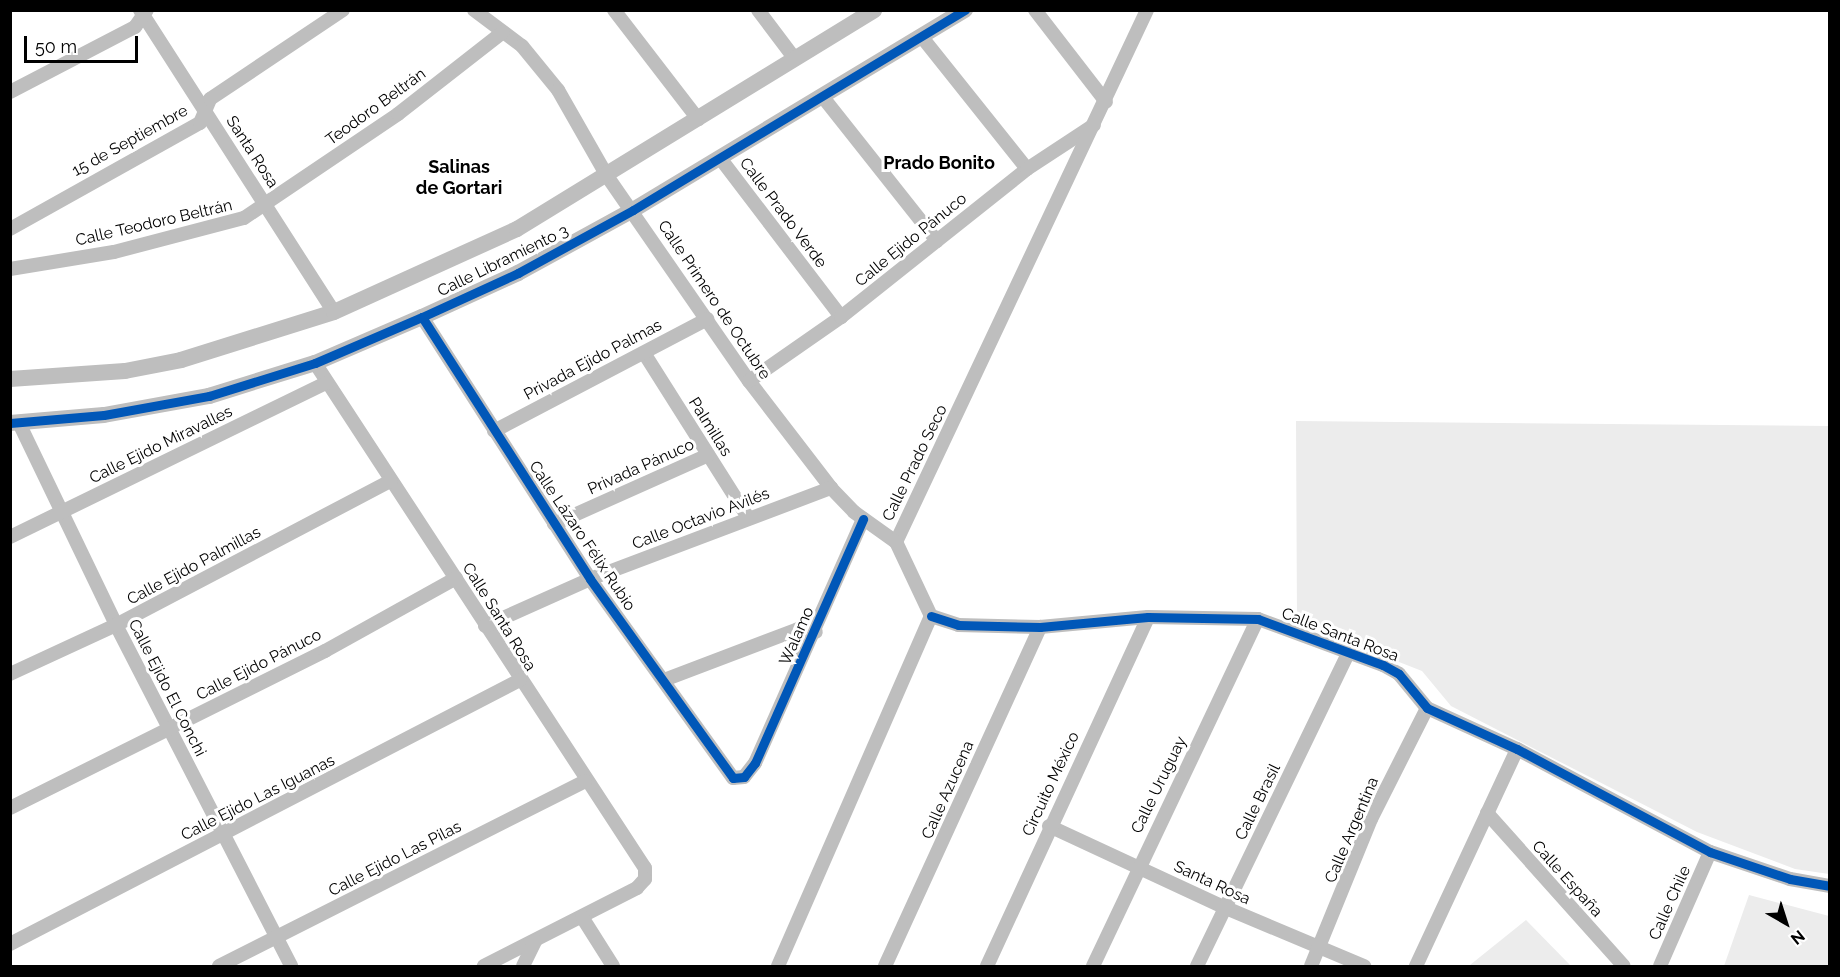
<!DOCTYPE html>
<meta charset="utf-8">
<style>
body{margin:0}
#map{position:relative;width:1840px;height:977px;overflow:hidden;background:#fff;font-family:Raleway,sans-serif}
div>[style]{position:absolute}
.green>*{inset:0;background:#ececec}
.minor>*{height:14px;margin:-7px;padding:0 7px;transform-origin:7px;border-radius:7px;background:#bebebe}
.tertiary>*{height:16px;margin:-8px;padding:0 8px;transform-origin:8px;border-radius:8px;background:#bebebe}
.cycleway>*{height:9px;margin:-4.5px;padding:0 4.5px;transform-origin:4.5px;border-radius:4.5px;background:#0057b8}
span{translate:-50% -50%;white-space:nowrap;text-align:center;line-height:1.15;-webkit-text-stroke:6px #fff;paint-order:stroke}
.street-label{font-size:16px;color:#000}
.neighbourhood-label{font-size:18px;color:#000;font-weight:700}
.frame{position:absolute;inset:0;border:12px solid #000;pointer-events:none}
.north{position:absolute;left:1756px;top:893px;width:60px;height:60px;-webkit-text-stroke:4px #fff;paint-order:stroke;rotate:141deg;font-size:16px;font-weight:700;line-height:24px;text-align:center;color:#000}
.north::after{content:'';display:block;margin:auto;width:21px;height:27px;background:#000;clip-path:polygon(50% 0,100% 100%,50% 72%,0 100%)}
.scale{position:absolute;left:24px;top:36px;width:114px;height:27px;box-sizing:border-box;border:3px solid #000;border-top:0;padding-left:8px;font-size:18px;line-height:21px;white-space:nowrap;color:#000;-webkit-text-stroke:4px #fff;paint-order:stroke}
</style>
<div id="map">
<div class="green">
<i style="clip-path:polygon(1296px 421px,1829px 426px,1829px 874px,1795px 869px,1697px 832px,1451px 706px,1422px 671px,1297px 622px)"></i>
<i style="clip-path:polygon(1749px 895px,1829px 916px,1829px 966px,1724px 966px)"></i>
<i style="clip-path:polygon(1526px 920px,1571px 966px,1470px 966px,1470px 965px)"></i>
</div>
<div class="minor">
<i style="left:140px;top:10px;width:359px;rotate:57.3deg"></i>
<i style="left:474px;top:10px;width:60px;rotate:36.9deg"></i>
<i style="left:522px;top:46px;width:57px;rotate:50.7deg"></i>
<i style="left:558px;top:90px;width:99px;rotate:60.3deg"></i>
<i style="left:607px;top:176px;width:249px;rotate:55.3deg"></i>
<i style="left:749px;top:381px;width:135px;rotate:52.5deg"></i>
<i style="left:831px;top:488px;width:33px;rotate:46deg"></i>
<i style="left:854px;top:512px;width:52px;rotate:35.5deg"></i>
<i style="left:614px;top:10px;width:138px;rotate:52.4deg"></i>
<i style="left:758px;top:10px;width:61px;rotate:52.9deg"></i>
<i style="left:1035px;top:10px;width:116px;rotate:52.3deg"></i>
<i style="left:921px;top:36px;width:170px;rotate:51.4deg"></i>
<i style="left:10px;top:92px;width:141px;rotate:-27.5deg"></i>
<i style="left:135px;top:27px;width:21px;rotate:-55deg"></i>
<i style="left:822px;top:96px;width:185px;rotate:51.6deg"></i>
<i style="left:720px;top:158px;width:200px;rotate:52.7deg"></i>
<i style="left:10px;top:229px;width:218px;rotate:-29.2deg"></i>
<i style="left:200px;top:123px;width:26px;rotate:-67deg"></i>
<i style="left:210px;top:99px;width:160px;rotate:-33.8deg"></i>
<i style="left:10px;top:269px;width:105px;rotate:-9.3deg"></i>
<i style="left:114px;top:252px;width:134px;rotate:-14.7deg"></i>
<i style="left:244px;top:218px;width:186px;rotate:-34deg"></i>
<i style="left:398px;top:114px;width:133px;rotate:-38deg"></i>
<i style="left:422px;top:317px;width:311px;rotate:57.3deg"></i>
<i style="left:590px;top:579px;width:245px;rotate:54.3deg"></i>
<i style="left:733px;top:778px;width:11px;rotate:-5deg"></i>
<i style="left:744px;top:777px;width:18px;rotate:-52deg"></i>
<i style="left:755px;top:763px;width:267px;rotate:-66.1deg"></i>
<i style="left:644px;top:353px;width:196px;rotate:57.7deg"></i>
<i style="left:315px;top:363px;width:603px;rotate:56.84deg"></i>
<i style="left:645px;top:868px;width:11px;rotate:90deg"></i>
<i style="left:645px;top:879px;width:12px;rotate:132deg"></i>
<i style="left:637px;top:888px;width:172px;rotate:153deg"></i>
<i style="left:749px;top:381px;width:112px;rotate:-34.8deg"></i>
<i style="left:841px;top:317px;width:238px;rotate:-38.5deg"></i>
<i style="left:1027px;top:169px;width:80px;rotate:-33.3deg"></i>
<i style="left:19px;top:423px;width:224px;rotate:64.3deg"></i>
<i style="left:116px;top:625px;width:383px;rotate:62.8deg"></i>
<i style="left:494px;top:431px;width:241px;rotate:-27.7deg"></i>
<i style="left:554px;top:524px;width:169px;rotate:-24.1deg"></i>
<i style="left:10px;top:537px;width:352px;rotate:-26deg"></i>
<i style="left:896px;top:542px;width:588px;rotate:-64.74deg"></i>
<i style="left:931px;top:616px;width:28px;rotate:18deg"></i>
<i style="left:958px;top:625px;width:82px;rotate:1.4deg"></i>
<i style="left:1040px;top:627px;width:108px;rotate:-5.3deg"></i>
<i style="left:1148px;top:617px;width:110px;rotate:1deg"></i>
<i style="left:1258px;top:619px;width:133px;rotate:20.2deg"></i>
<i style="left:1383px;top:665px;width:18px;rotate:29deg"></i>
<i style="left:1399px;top:674px;width:44px;rotate:50.5deg"></i>
<i style="left:1427px;top:708px;width:99px;rotate:24.5deg"></i>
<i style="left:1517px;top:749px;width:219px;rotate:28.1deg"></i>
<i style="left:1710px;top:852px;width:84px;rotate:18.6deg"></i>
<i style="left:1790px;top:879px;width:41px;rotate:9.9deg"></i>
<i style="left:485px;top:626px;width:115px;rotate:-24.1deg"></i>
<i style="left:590px;top:579px;width:258px;rotate:-20.7deg"></i>
<i style="left:10px;top:674px;width:117px;rotate:-24.8deg"></i>
<i style="left:116px;top:625px;width:310px;rotate:-27.7deg"></i>
<i style="left:664px;top:680px;width:143px;rotate:-20.8deg"></i>
<i style="left:798px;top:629px;width:18px;rotate:9deg"></i>
<i style="left:10px;top:808px;width:352px;rotate:-26.5deg"></i>
<i style="left:325px;top:651px;width:150px;rotate:-29.1deg"></i>
<i style="left:1487px;top:813px;width:205px;rotate:48.2deg"></i>
<i style="left:1049px;top:826px;width:195px;rotate:24.9deg"></i>
<i style="left:1226px;top:908px;width:150px;rotate:22.8deg"></i>
<i style="left:582px;top:917px;width:58px;rotate:57.7deg"></i>
<i style="left:10px;top:944px;width:574px;rotate:-27.37deg"></i>
<i style="left:219px;top:966px;width:410px;rotate:-26.8deg"></i>
<i style="left:523px;top:966px;width:28px;rotate:-64deg"></i>
<i style="left:778px;top:966px;width:382px;rotate:-66.4deg"></i>
<i style="left:931px;top:616px;width:82px;rotate:-115.3deg"></i>
<i style="left:885px;top:966px;width:373px;rotate:-65.4deg"></i>
<i style="left:987px;top:966px;width:384px;rotate:-65.2deg"></i>
<i style="left:1093px;top:966px;width:384px;rotate:-64.6deg"></i>
<i style="left:1197px;top:966px;width:349px;rotate:-64.2deg"></i>
<i style="left:1311px;top:966px;width:159px;rotate:-67.8deg"></i>
<i style="left:1371px;top:819px;width:124px;rotate:-63.2deg"></i>
<i style="left:1416px;top:966px;width:239px;rotate:-65deg"></i>
<i style="left:1660px;top:966px;width:124px;rotate:-66.3deg"></i>
</div>
<div class="tertiary">
<i style="left:10px;top:379px;width:115px;rotate:-4deg"></i>
<i style="left:125px;top:371px;width:57px;rotate:-11.1deg"></i>
<i style="left:181px;top:360px;width:160px;rotate:-17.4deg"></i>
<i style="left:334px;top:312px;width:201px;rotate:-24.4deg"></i>
<i style="left:517px;top:229px;width:419px;rotate:-31.5deg"></i>
<i style="left:10px;top:423px;width:94px;rotate:-4.9deg"></i>
<i style="left:104px;top:415px;width:107px;rotate:-10.3deg"></i>
<i style="left:209px;top:396px;width:111px;rotate:-17.3deg"></i>
<i style="left:315px;top:363px;width:116px;rotate:-23.3deg"></i>
<i style="left:422px;top:317px;width:106px;rotate:-24.6deg"></i>
<i style="left:518px;top:273px;width:131px;rotate:-28.7deg"></i>
<i style="left:633px;top:210px;width:388px;rotate:-31.1deg"></i>
</div>
<div class="cycleway">
<i style="left:422px;top:317px;width:311px;rotate:57.3deg"></i>
<i style="left:590px;top:579px;width:245px;rotate:54.3deg"></i>
<i style="left:733px;top:778px;width:11px;rotate:-5deg"></i>
<i style="left:744px;top:777px;width:18px;rotate:-52deg"></i>
<i style="left:755px;top:763px;width:267px;rotate:-66.1deg"></i>
<i style="left:10px;top:423px;width:94px;rotate:-4.9deg"></i>
<i style="left:104px;top:415px;width:107px;rotate:-10.3deg"></i>
<i style="left:209px;top:396px;width:111px;rotate:-17.3deg"></i>
<i style="left:315px;top:363px;width:116px;rotate:-23.3deg"></i>
<i style="left:422px;top:317px;width:106px;rotate:-24.6deg"></i>
<i style="left:518px;top:273px;width:131px;rotate:-28.7deg"></i>
<i style="left:633px;top:210px;width:388px;rotate:-31.1deg"></i>
<i style="left:931px;top:616px;width:28px;rotate:18deg"></i>
<i style="left:958px;top:625px;width:82px;rotate:1.4deg"></i>
<i style="left:1040px;top:627px;width:108px;rotate:-5.3deg"></i>
<i style="left:1148px;top:617px;width:110px;rotate:1deg"></i>
<i style="left:1258px;top:619px;width:133px;rotate:20.2deg"></i>
<i style="left:1383px;top:665px;width:18px;rotate:29deg"></i>
<i style="left:1399px;top:674px;width:44px;rotate:50.5deg"></i>
<i style="left:1427px;top:708px;width:99px;rotate:24.5deg"></i>
<i style="left:1517px;top:749px;width:219px;rotate:28.1deg"></i>
<i style="left:1710px;top:852px;width:84px;rotate:18.6deg"></i>
<i style="left:1790px;top:879px;width:41px;rotate:9.9deg"></i>
</div>
<div class="street-label">
<span style="left:376px;top:107px;rotate:-36deg">Teodoro Beltrán</span>
<span style="left:130px;top:141px;rotate:-29deg">15 de Septiembre</span>
<span style="left:252px;top:152px;rotate:57deg">Santa Rosa</span>
<span style="left:783px;top:213px;rotate:53deg">Calle Prado Verde</span>
<span style="left:154px;top:223px;rotate:-13deg">Calle Teodoro Beltrán</span>
<span style="left:911px;top:240px;rotate:-39deg">Calle Ejido Pánuco</span>
<span style="left:503px;top:261px;rotate:-26deg">Calle Libramiento 3</span>
<span style="left:714px;top:300px;rotate:56deg">Calle Primero de Octubre</span>
<span style="left:593px;top:360px;rotate:-28deg">Privada Ejido Palmas</span>
<span style="left:710px;top:427px;rotate:58deg">Palmillas</span>
<span style="left:161px;top:445px;rotate:-26deg">Calle Ejido Miravalles</span>
<span style="left:915px;top:463px;rotate:-64deg">Calle Prado Seco</span>
<span style="left:641px;top:467px;rotate:-24deg">Privada Pánuco</span>
<span style="left:701px;top:519px;rotate:-21deg">Calle Octavio Avilés</span>
<span style="left:582px;top:536px;rotate:56deg">Calle Lázaro Félix Rubio</span>
<span style="left:194px;top:566px;rotate:-28deg">Calle Ejido Palmillas</span>
<span style="left:499px;top:617px;rotate:58deg">Calle Santa Rosa</span>
<span style="left:1340px;top:635px;rotate:21deg">Calle Santa Rosa</span>
<span style="left:797px;top:636px;rotate:-66deg">Walamo</span>
<span style="left:259px;top:665px;rotate:-27deg">Calle Ejido Pánuco</span>
<span style="left:167px;top:688px;rotate:63deg">Calle Ejido El Conchi</span>
<span style="left:1051px;top:784px;rotate:-65deg">Circuito México</span>
<span style="left:1159px;top:785px;rotate:-64deg">Calle Uruguay</span>
<span style="left:948px;top:790px;rotate:-66deg">Calle Azucena</span>
<span style="left:258px;top:798px;rotate:-27deg">Calle Ejido Las Iguanas</span>
<span style="left:1258px;top:802px;rotate:-64deg">Calle Brasil</span>
<span style="left:1352px;top:830px;rotate:-67deg">Calle Argentina</span>
<span style="left:395px;top:859px;rotate:-27deg">Calle Ejido Las Pilas</span>
<span style="left:1567px;top:879px;rotate:48deg">Calle España</span>
<span style="left:1212px;top:883px;rotate:25deg">Santa Rosa</span>
<span style="left:1670px;top:903px;rotate:-66deg">Calle Chile</span>
</div>
<div class="neighbourhood-label">
<span style="left:939px;top:163px">Prado Bonito</span>
<span style="left:459px;top:178px">Salinas<br>de Gortari</span>
</div>
<div class="frame"></div>
<div class="north">N</div>
<div class="scale">50 m</div>
</div>
